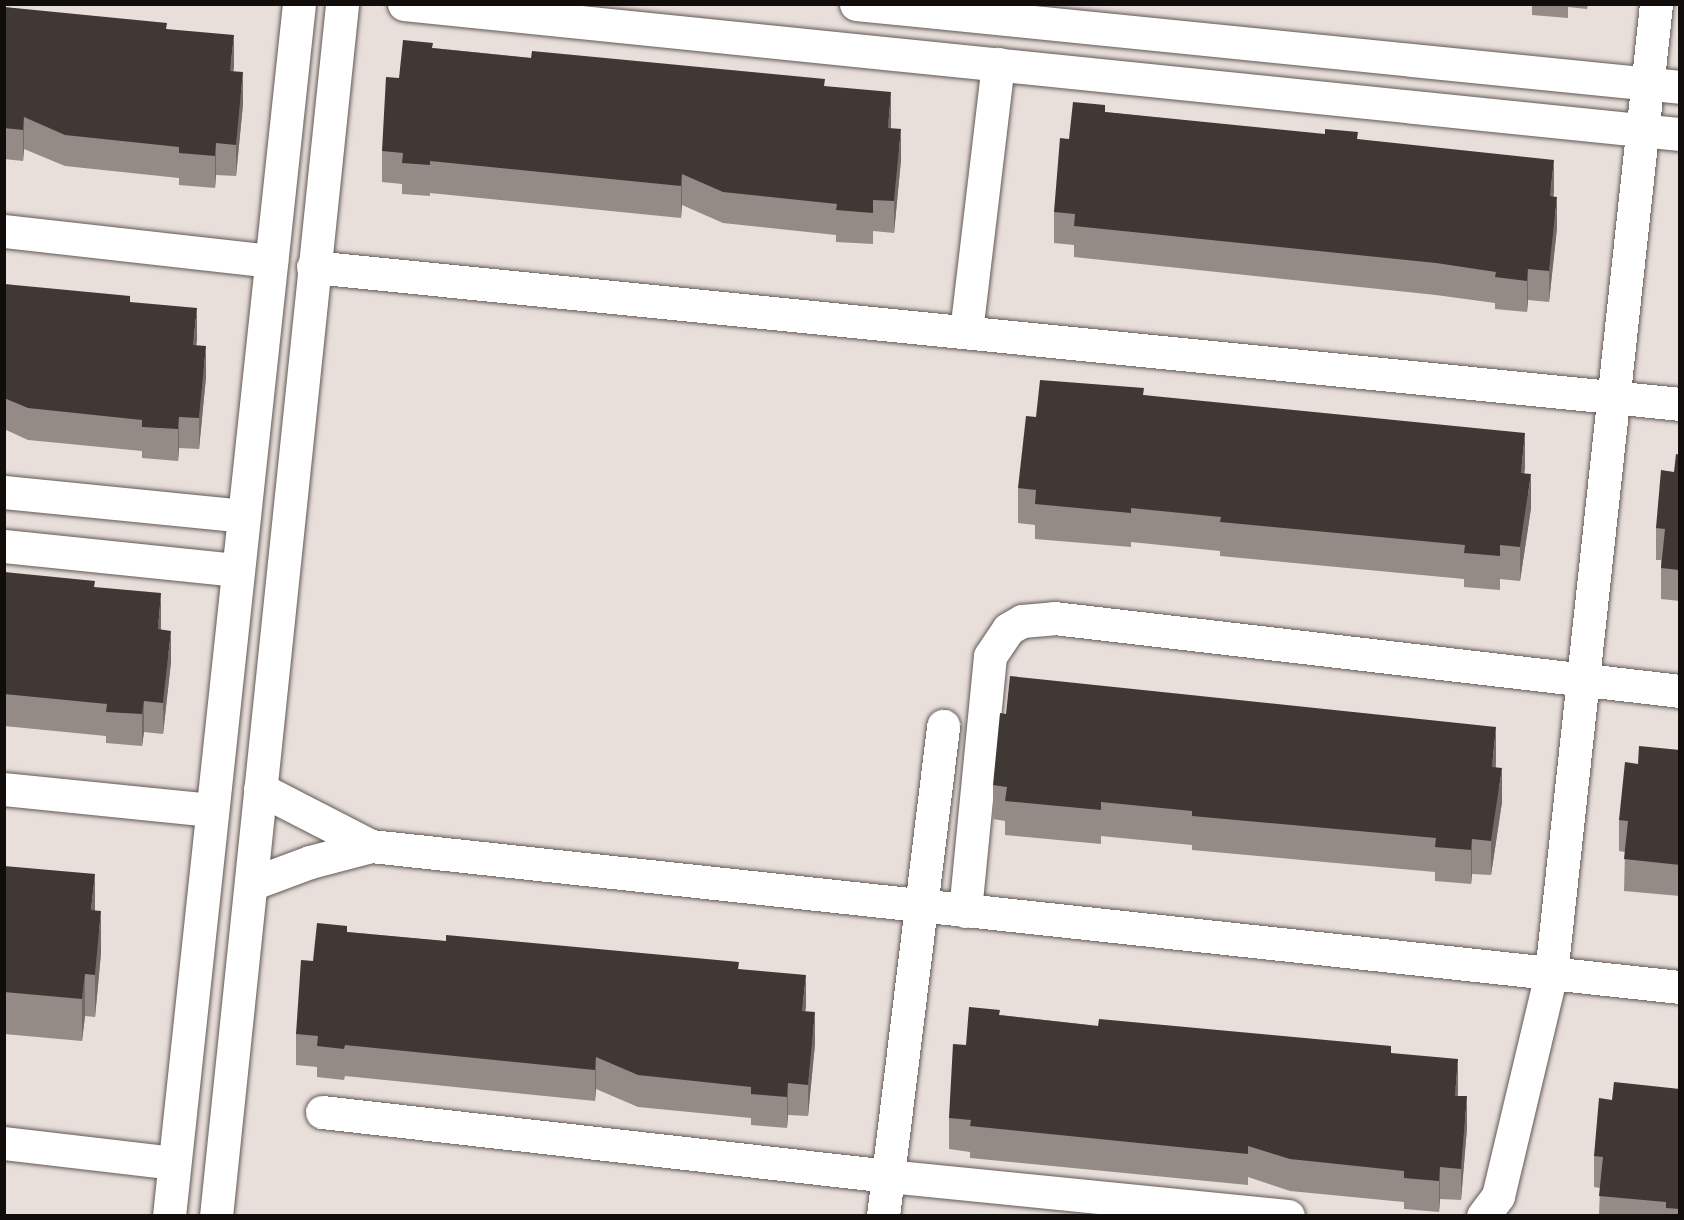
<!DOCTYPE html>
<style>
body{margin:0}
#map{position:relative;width:1684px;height:1220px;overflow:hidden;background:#e8deda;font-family:"Crimson Pro",serif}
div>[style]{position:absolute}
.roads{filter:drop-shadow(0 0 2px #615956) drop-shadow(0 0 2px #615956)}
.minor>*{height:33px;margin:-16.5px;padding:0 16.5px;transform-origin:16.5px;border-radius:16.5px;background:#fff}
.tertiary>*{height:33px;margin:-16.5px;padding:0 16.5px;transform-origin:16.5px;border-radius:16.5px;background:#fff}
.wall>*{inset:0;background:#948b87}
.shaded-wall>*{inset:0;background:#726a66}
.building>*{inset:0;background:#3f3834}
span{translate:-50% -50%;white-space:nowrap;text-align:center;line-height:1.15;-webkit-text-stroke:6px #fff;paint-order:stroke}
.frame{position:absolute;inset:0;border:6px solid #100d0b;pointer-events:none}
</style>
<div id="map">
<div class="roads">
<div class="minor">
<i style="left:404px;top:4px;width:1283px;rotate:5.82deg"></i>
<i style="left:856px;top:4px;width:828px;rotate:5.75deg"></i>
<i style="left:4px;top:231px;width:269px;rotate:6.4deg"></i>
<i style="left:313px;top:267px;width:1374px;rotate:5.72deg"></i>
<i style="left:966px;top:332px;width:270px;rotate:-83.2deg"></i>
<i style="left:4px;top:492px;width:241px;rotate:5.7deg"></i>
<i style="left:4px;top:546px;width:235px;rotate:5.9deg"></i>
<i style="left:4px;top:789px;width:209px;rotate:5.8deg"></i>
<i style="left:260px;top:789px;width:125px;rotate:27.2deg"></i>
<i style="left:251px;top:884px;width:63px;rotate:-20.4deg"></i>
<i style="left:310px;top:862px;width:63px;rotate:-14.7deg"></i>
<i style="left:371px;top:846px;width:1317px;rotate:6.15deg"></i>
<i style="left:965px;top:911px;width:256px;rotate:-84.4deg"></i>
<i style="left:990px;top:656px;width:32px;rotate:-56deg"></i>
<i style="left:1008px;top:629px;width:16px;rotate:-30deg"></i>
<i style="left:1022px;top:621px;width:32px;rotate:-5deg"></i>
<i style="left:1054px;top:618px;width:630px;rotate:6.65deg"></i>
<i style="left:322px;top:1112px;width:570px;rotate:6.45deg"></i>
<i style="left:888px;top:1176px;width:402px;rotate:5.7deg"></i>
<i style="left:4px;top:1143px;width:171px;rotate:6.7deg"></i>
<i style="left:883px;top:1216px;width:494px;rotate:-83deg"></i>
<i style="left:1483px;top:1216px;width:25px;rotate:-53deg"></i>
<i style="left:1498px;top:1196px;width:228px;rotate:-76.6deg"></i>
<i style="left:1551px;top:974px;width:976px;rotate:-83.82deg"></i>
</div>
<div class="tertiary">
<i style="left:169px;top:1216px;width:1219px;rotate:-83.88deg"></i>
<i style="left:216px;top:1216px;width:1219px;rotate:-84.06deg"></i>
</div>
</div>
<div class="wall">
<i style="clip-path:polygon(1516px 4px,1588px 4px,1587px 9px,1568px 7px,1568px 18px,1532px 15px,1532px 6px)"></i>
<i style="clip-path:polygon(4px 7px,167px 29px,234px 66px,233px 72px,243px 104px,236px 176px,216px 175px,215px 188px,179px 185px,179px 178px,65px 166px,24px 149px,23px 161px,4px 159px)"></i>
<i style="clip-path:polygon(433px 48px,531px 58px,825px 86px,891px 123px,891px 128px,901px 160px,894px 233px,873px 231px,873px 244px,836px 242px,836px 235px,723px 223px,682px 205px,681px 218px,430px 193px,430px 196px,402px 194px,402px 184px,382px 182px,382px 151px,399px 78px)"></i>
<i style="clip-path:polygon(1105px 112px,1358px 139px,1554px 191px,1553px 196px,1557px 228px,1549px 302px,1528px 300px,1527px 312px,1495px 309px,1495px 303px,1436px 295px,1074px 257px,1074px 245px,1054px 243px,1054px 212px,1069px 139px)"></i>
<i style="clip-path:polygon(1680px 251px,1680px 302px,1679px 302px)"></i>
<i style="clip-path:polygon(4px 284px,130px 302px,197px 339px,196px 345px,206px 377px,199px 449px,179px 448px,178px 461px,142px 458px,142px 451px,28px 440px,4px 429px)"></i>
<i style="clip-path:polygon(1144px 395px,1525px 467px,1524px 473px,1531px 508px,1520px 581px,1500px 579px,1500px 590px,1464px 587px,1464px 579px,1220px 556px,1220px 551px,1131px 542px,1131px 547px,1035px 539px,1035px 525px,1018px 523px,1018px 488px,1036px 417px)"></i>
<i style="clip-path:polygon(1680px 455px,1680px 601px,1661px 599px,1661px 560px,1656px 560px,1656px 528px)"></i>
<i style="clip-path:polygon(4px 572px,95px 587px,161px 624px,161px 629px,171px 662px,163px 734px,144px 732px,142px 746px,106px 743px,106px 736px,4px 726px)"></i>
<i style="clip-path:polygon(1680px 750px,1680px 896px,1624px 891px,1625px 852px,1619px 851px,1619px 820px,1638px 764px)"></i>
<i style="clip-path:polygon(1496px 761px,1496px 767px,1502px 802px,1491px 875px,1472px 874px,1471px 884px,1435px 881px,1435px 872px,1192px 850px,1192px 845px,1101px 836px,1101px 844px,1005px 835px,1005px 821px,993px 819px,993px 785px)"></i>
<i style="clip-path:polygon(4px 866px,95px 910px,101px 953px,95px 1017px,85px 1016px,82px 1041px,4px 1034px)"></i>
<i style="clip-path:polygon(347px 932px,739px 969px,806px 1006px,805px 1012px,815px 1044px,808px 1116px,788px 1115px,787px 1128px,751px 1125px,751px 1118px,638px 1107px,596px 1089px,595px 1101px,345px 1076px,344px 1080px,317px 1077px,317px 1067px,296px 1065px,296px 1034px,313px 961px)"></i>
<i style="clip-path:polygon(1000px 1015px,1098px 1026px,1391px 1053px,1458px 1090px,1458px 1096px,1467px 1128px,1461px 1200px,1440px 1199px,1439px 1212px,1404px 1209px,1404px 1202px,1290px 1191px,1248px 1177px,1248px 1185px,970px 1158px,970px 1152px,949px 1149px,949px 1118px,966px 1045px)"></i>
<i style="clip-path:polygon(1680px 1089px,1680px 1215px,1599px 1215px,1600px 1188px,1594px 1187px,1594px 1156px,1612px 1100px)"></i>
</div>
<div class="shaded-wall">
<i style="clip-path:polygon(234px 35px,234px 66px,230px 103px,230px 71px)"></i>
<i style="clip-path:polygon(243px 72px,243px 104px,236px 176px,236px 145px)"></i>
<i style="clip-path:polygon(891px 92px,891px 123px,888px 159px,888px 128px)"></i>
<i style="clip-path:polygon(24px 117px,24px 149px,23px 161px,23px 130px)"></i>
<i style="clip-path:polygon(901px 129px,901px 160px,894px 233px,894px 201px)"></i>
<i style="clip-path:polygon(216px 143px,216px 175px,215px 188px,215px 156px)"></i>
<i style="clip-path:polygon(1554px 160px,1554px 191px,1550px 227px,1550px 196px)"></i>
<i style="clip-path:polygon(682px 174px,682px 205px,681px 218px,681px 186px)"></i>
<i style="clip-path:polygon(1557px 197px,1557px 228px,1549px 302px,1549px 271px)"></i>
<i style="clip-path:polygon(1528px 269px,1528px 300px,1527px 312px,1527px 281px)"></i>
<i style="clip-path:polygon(197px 308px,197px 339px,193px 376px,193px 345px)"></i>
<i style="clip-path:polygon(206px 346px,206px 377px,199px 449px,199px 418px)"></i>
<i style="clip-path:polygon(179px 417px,179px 448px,178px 461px,178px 429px)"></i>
<i style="clip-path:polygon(1525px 433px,1525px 467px,1521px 507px,1521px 473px)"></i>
<i style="clip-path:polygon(1531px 474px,1531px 508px,1520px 581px,1520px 547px)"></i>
<i style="clip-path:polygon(161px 593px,161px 624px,158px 661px,158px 629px)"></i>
<i style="clip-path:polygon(171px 631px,171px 662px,163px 734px,163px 703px)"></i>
<i style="clip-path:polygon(144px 701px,144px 732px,142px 746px,142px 714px)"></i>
<i style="clip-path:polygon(1496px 727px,1496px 761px,1492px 801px,1492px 767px)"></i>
<i style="clip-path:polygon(1502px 768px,1502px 802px,1491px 875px,1491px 841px)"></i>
<i style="clip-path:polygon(1472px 839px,1472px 874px,1471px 884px,1471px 850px)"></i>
<i style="clip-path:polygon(95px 874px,95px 916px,91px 910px)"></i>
<i style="clip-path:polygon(101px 911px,101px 953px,95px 1017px,95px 975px)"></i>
<i style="clip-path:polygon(85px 974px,85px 1016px,82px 1041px,82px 999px)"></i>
<i style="clip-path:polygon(806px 975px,806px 1006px,802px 1043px,802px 1011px)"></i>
<i style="clip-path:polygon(815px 1012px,815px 1044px,808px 1116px,808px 1085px)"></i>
<i style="clip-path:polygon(596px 1057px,596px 1089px,595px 1101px,595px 1070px)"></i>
<i style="clip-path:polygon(1458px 1059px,1458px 1090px,1455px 1127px,1455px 1096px)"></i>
<i style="clip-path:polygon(788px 1083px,788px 1115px,787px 1128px,787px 1097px)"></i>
<i style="clip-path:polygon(1467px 1096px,1467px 1128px,1461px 1200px,1461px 1169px)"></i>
<i style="clip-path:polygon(1440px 1167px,1440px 1199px,1439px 1212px,1439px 1181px)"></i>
</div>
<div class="building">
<i style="clip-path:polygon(4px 7px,167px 23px,166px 29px,234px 35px,230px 71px,243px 72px,236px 145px,216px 143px,215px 156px,179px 153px,179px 147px,65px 135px,24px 117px,23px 130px,4px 128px)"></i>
<i style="clip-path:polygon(403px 40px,433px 43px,432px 48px,531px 58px,532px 51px,825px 79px,824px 86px,891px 92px,888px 128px,901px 129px,894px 201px,873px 200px,873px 213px,836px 210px,837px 204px,723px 192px,682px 174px,681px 186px,430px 161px,430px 165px,402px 163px,403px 153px,382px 151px,386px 77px,399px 78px)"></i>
<i style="clip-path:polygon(1073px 102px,1105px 105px,1105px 112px,1325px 134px,1325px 129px,1358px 132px,1357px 139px,1554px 160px,1550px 196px,1557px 197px,1549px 271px,1528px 269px,1527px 281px,1495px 277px,1496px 272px,1436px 263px,1074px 226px,1075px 214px,1054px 212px,1060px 138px,1069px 139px)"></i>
<i style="clip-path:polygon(4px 284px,130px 296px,130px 302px,197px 308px,193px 345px,206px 346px,199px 418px,179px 417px,178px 429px,142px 427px,142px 420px,28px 408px,4px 398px)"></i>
<i style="clip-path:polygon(1040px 380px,1144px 388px,1143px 395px,1525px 433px,1521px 473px,1531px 474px,1520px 547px,1500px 545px,1500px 556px,1464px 553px,1465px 545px,1220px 522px,1221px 517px,1131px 508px,1131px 513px,1035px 504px,1036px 490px,1018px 488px,1026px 416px,1036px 417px)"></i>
<i style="clip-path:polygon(1676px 454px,1680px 455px,1680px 570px,1661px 568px,1665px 529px,1656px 528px,1661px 470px,1674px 472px)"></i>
<i style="clip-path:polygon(4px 572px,95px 581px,94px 587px,161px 593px,158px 629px,171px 631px,163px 703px,144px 701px,142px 714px,106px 712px,107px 704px,4px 694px)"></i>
<i style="clip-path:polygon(1010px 676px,1496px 727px,1492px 767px,1502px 768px,1491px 841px,1472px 839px,1471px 850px,1435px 847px,1436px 838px,1192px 816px,1192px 811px,1101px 802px,1101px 810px,1005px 801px,1007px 787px,993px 785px,1000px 713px,1006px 714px)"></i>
<i style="clip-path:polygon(1639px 746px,1680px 750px,1680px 865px,1624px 859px,1628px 821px,1619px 820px,1625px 762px,1638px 764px)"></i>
<i style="clip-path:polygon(4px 866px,95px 874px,91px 910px,101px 911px,95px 975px,85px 974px,82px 999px,4px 992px)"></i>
<i style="clip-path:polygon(317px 923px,347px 926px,347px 932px,446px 941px,446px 935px,739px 962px,738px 969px,806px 975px,802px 1011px,815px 1012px,808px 1085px,788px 1083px,787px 1097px,751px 1094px,751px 1087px,638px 1075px,596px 1057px,595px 1070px,345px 1045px,344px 1049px,317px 1046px,318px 1036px,296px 1034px,301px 960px,313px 961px)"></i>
<i style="clip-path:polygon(969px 1007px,1000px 1010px,999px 1015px,1098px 1026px,1099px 1019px,1391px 1046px,1391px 1053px,1458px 1059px,1455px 1096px,1467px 1096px,1461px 1169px,1440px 1167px,1439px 1181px,1404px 1178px,1404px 1171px,1290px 1159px,1248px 1146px,1248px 1154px,970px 1126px,971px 1120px,949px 1118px,953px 1044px,966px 1045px)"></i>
<i style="clip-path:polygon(1614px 1082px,1680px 1089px,1680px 1209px,1666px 1208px,1666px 1202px,1599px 1196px,1603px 1157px,1594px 1156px,1599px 1098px,1612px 1100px)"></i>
</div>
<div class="frame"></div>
</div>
